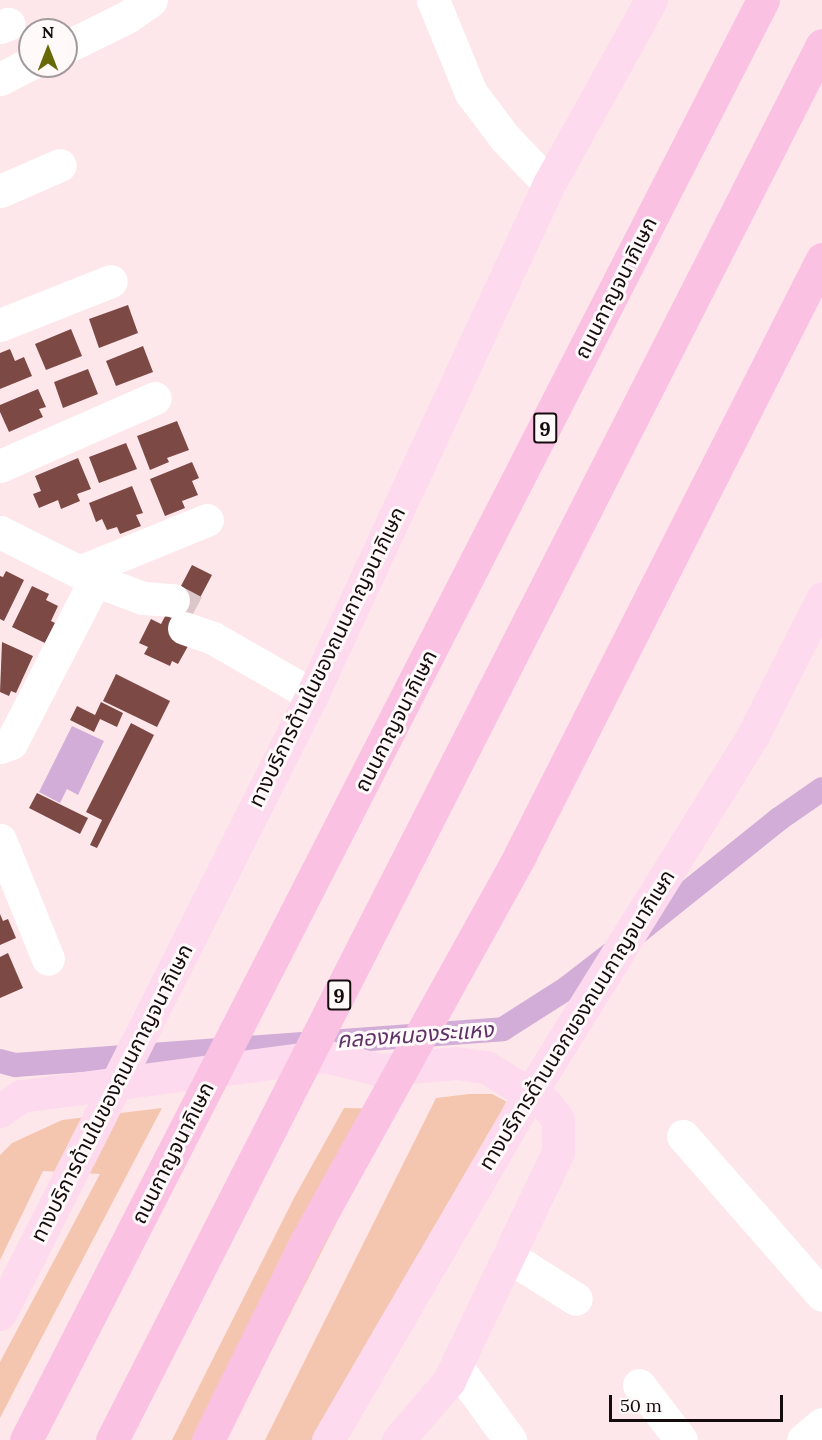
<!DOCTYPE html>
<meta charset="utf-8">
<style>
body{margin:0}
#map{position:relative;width:822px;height:1440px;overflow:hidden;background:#fee7eb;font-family:Lora,"Noto Sans Thai",serif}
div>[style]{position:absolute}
.green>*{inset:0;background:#f5c6af}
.water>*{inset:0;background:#d1add7}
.canal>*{height:24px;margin:-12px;padding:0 12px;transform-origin:12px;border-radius:12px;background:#d1add7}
.building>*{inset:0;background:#7c4945}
.minor-tunnel>*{height:33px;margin-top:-16.5px;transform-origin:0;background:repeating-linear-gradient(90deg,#dbc6ca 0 33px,transparent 0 49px)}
.minor>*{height:33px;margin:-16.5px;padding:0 16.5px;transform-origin:16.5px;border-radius:16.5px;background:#fff}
.major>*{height:33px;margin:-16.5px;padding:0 16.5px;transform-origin:16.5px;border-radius:16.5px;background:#fddaee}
.highway>*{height:33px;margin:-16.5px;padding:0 16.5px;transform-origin:16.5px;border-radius:16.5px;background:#fbc1e3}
span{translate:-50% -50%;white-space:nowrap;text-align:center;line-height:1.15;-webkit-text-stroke:6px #fff9fa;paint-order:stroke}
.shield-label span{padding:2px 4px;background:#fff9fa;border:2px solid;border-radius:4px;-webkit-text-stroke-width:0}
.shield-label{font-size:20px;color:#150c0e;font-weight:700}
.street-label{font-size:21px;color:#150c0e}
.water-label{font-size:22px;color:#5f3267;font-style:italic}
.north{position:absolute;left:18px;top:18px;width:60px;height:60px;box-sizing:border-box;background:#fff9fa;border:2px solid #a19a9c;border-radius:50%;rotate:0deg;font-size:16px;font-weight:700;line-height:24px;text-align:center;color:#150c0e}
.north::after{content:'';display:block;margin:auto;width:21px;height:27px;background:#676908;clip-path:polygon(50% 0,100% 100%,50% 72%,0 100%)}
.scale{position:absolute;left:609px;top:1395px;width:174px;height:27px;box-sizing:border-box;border:3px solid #150c0e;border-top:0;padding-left:8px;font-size:18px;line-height:21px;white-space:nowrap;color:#150c0e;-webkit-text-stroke:4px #fff9fa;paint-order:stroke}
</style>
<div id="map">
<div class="green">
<i style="clip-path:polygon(469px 1094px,492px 1094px,511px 1104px,315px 1440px,265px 1440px,436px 1098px)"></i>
<i style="clip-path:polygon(162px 1108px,31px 1358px,0 1418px,0 1362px,100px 1174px,43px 1171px,0 1260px,0 1155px,12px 1143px,62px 1120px)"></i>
<i style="clip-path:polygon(344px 1108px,394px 1109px,226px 1440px,172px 1440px,295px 1196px)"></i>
</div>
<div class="water">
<i style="clip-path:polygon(72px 726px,104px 741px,78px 795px,67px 789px,60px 803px,39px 792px)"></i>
</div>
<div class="canal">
<i style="left:638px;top:932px;width:181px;rotate:-38.7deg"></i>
<i style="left:779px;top:819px;width:52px;rotate:-34.9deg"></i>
<i style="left:0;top:1061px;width:16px;rotate:15deg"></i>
<i style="left:15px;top:1065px;width:489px;rotate:-4.2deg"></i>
<i style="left:503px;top:1029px;width:76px;rotate:-32.6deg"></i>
<i style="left:567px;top:988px;width:56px;rotate:-37.7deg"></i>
</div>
<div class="building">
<i style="clip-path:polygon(128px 305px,138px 333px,99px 348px,89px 319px)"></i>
<i style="clip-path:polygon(71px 329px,82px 356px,46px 370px,35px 344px)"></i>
<i style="clip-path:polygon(143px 346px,153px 372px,116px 386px,106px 361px)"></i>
<i style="clip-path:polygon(10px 349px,15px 361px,24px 357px,32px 376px,0 389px,0 353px)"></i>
<i style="clip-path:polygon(88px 369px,98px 394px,63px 408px,54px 382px)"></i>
<i style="clip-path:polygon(38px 389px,46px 407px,39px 409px,43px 417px,9px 432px,0 412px,0 405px)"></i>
<i style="clip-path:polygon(177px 421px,189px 450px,167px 458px,169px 462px,150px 470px,137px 436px)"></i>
<i style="clip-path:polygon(126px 443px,137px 469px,99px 483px,89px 457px)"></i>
<i style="clip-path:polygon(78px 458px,91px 489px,77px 494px,80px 501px,61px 509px,58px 500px,39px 508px,33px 494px,41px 491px,35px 476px)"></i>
<i style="clip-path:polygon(192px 462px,199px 478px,192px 481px,198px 495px,182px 501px,185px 508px,165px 516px,150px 479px)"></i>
<i style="clip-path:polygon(132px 486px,143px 513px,136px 515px,141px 526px,120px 534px,117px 527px,107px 530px,102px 519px,96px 522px,89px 503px)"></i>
<i style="clip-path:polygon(192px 565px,212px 575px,184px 628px,192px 639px,178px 664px,172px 661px,170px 666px,144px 654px,148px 647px,139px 643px,151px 619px,161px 624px)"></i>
<i style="clip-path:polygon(6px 571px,24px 580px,4px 621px,0 619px,0 576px,3px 577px)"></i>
<i style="clip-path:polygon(32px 586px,49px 594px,46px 600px,58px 606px,51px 621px,55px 623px,45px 643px,12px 627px)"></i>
<i style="clip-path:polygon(2px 642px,33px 656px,16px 693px,11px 691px,9px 696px,0 692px)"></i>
<i style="clip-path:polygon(116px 674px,170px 701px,157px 727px,103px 701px)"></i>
<i style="clip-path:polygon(101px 702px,123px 713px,117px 727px,100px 719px,94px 732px,70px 720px,77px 706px,95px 715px)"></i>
<i style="clip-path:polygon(131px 723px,154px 735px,97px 848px,90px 845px,102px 820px,86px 812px)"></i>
<i style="clip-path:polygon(37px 793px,88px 818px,80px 834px,29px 808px)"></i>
<i style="clip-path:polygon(0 914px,3px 921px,8px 919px,16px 938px,0 945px)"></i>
<i style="clip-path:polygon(8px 953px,23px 988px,0 998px,0 957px)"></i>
</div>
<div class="minor-tunnel">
<i style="left:173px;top:600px;width:24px;rotate:28deg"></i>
</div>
<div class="minor">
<i style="left:433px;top:0;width:100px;rotate:67.8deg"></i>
<i style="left:471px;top:93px;width:56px;rotate:52.9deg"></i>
<i style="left:505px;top:138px;width:64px;rotate:46.3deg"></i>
<i style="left:0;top:27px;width:9px;rotate:-21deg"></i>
<i style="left:66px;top:47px;width:68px;rotate:-26.2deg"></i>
<i style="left:127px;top:17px;width:29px;rotate:-35deg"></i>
<i style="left:0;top:79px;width:34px;rotate:-27deg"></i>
<i style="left:0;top:191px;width:65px;rotate:-23.4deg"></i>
<i style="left:0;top:325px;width:119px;rotate:-21.6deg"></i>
<i style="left:0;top:466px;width:169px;rotate:-23.7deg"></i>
<i style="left:0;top:532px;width:106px;rotate:26.8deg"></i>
<i style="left:95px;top:580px;width:51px;rotate:20.6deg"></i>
<i style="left:143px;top:598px;width:30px;rotate:4deg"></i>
<i style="left:79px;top:572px;width:138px;rotate:-22.1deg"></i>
<i style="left:184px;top:628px;width:31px;rotate:19deg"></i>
<i style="left:213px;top:638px;width:114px;rotate:29.9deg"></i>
<i style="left:0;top:747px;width:12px;rotate:-20deg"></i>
<i style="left:11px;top:743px;width:183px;rotate:-62.7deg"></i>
<i style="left:0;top:840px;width:128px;rotate:68deg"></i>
<i style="left:683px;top:1136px;width:211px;rotate:48.8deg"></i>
<i style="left:508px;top:1256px;width:80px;rotate:32.3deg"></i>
<i style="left:456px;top:1366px;width:92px;rotate:53.9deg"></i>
<i style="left:639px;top:1385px;width:69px;rotate:52.6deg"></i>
<i style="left:803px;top:1440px;width:25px;rotate:-40deg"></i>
</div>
<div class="major">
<i style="left:0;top:1111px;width:26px;rotate:-36deg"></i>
<i style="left:21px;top:1096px;width:307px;rotate:-7.5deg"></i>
<i style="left:325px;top:1056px;width:57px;rotate:14.3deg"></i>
<i style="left:380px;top:1070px;width:76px;rotate:-5.3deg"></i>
<i style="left:456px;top:1063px;width:30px;rotate:8deg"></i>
<i style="left:486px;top:1067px;width:70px;rotate:31.7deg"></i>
<i style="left:546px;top:1104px;width:20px;rotate:53deg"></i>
<i style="left:558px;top:1120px;width:32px;rotate:90deg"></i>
<i style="left:558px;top:1152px;width:254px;rotate:115.5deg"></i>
<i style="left:449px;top:1381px;width:78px;rotate:130.8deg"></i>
<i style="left:0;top:1314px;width:693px;rotate:-63.25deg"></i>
<i style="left:312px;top:695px;width:563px;rotate:-65.12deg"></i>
<i style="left:549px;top:184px;width:210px;rotate:-61deg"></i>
<i style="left:328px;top:1440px;width:378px;rotate:-59.8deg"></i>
<i style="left:518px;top:1113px;width:445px;rotate:-58.1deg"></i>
<i style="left:753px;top:735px;width:153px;rotate:-63.1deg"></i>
</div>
<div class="highway">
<i style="left:26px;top:1440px;width:1618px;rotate:-62.9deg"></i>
<i style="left:112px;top:1440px;width:1565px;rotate:-63.03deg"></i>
<i style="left:208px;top:1440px;width:223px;rotate:-63.7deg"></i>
<i style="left:307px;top:1240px;width:440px;rotate:-61deg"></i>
<i style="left:520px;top:855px;width:668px;rotate:-63.13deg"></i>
</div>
<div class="shield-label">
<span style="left:545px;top:428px">9</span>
<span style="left:339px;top:995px">9</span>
</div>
<div class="street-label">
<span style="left:616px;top:288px;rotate:-63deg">ถนนกาญจนาภิเษก</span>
<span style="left:327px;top:657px;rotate:-64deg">ทางบริการด้านในของถนนกาญจนาภิเษก</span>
<span style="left:396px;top:721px;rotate:-63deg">ถนนกาญจนาภิเษก</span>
<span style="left:577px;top:1020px;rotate:-58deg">ทางบริการด้านนอกของถนนกาญจนาภิเษก</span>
<span style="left:112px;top:1093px;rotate:-63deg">ทางบริการด้านในของถนนกาญจนาภิเษก</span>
<span style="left:173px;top:1153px;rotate:-63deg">ถนนกาญจนาภิเษก</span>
</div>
<div class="water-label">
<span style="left:415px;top:1035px;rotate:-4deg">คลองหนองระแหง</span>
</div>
<div class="north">N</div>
<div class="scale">50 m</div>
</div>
